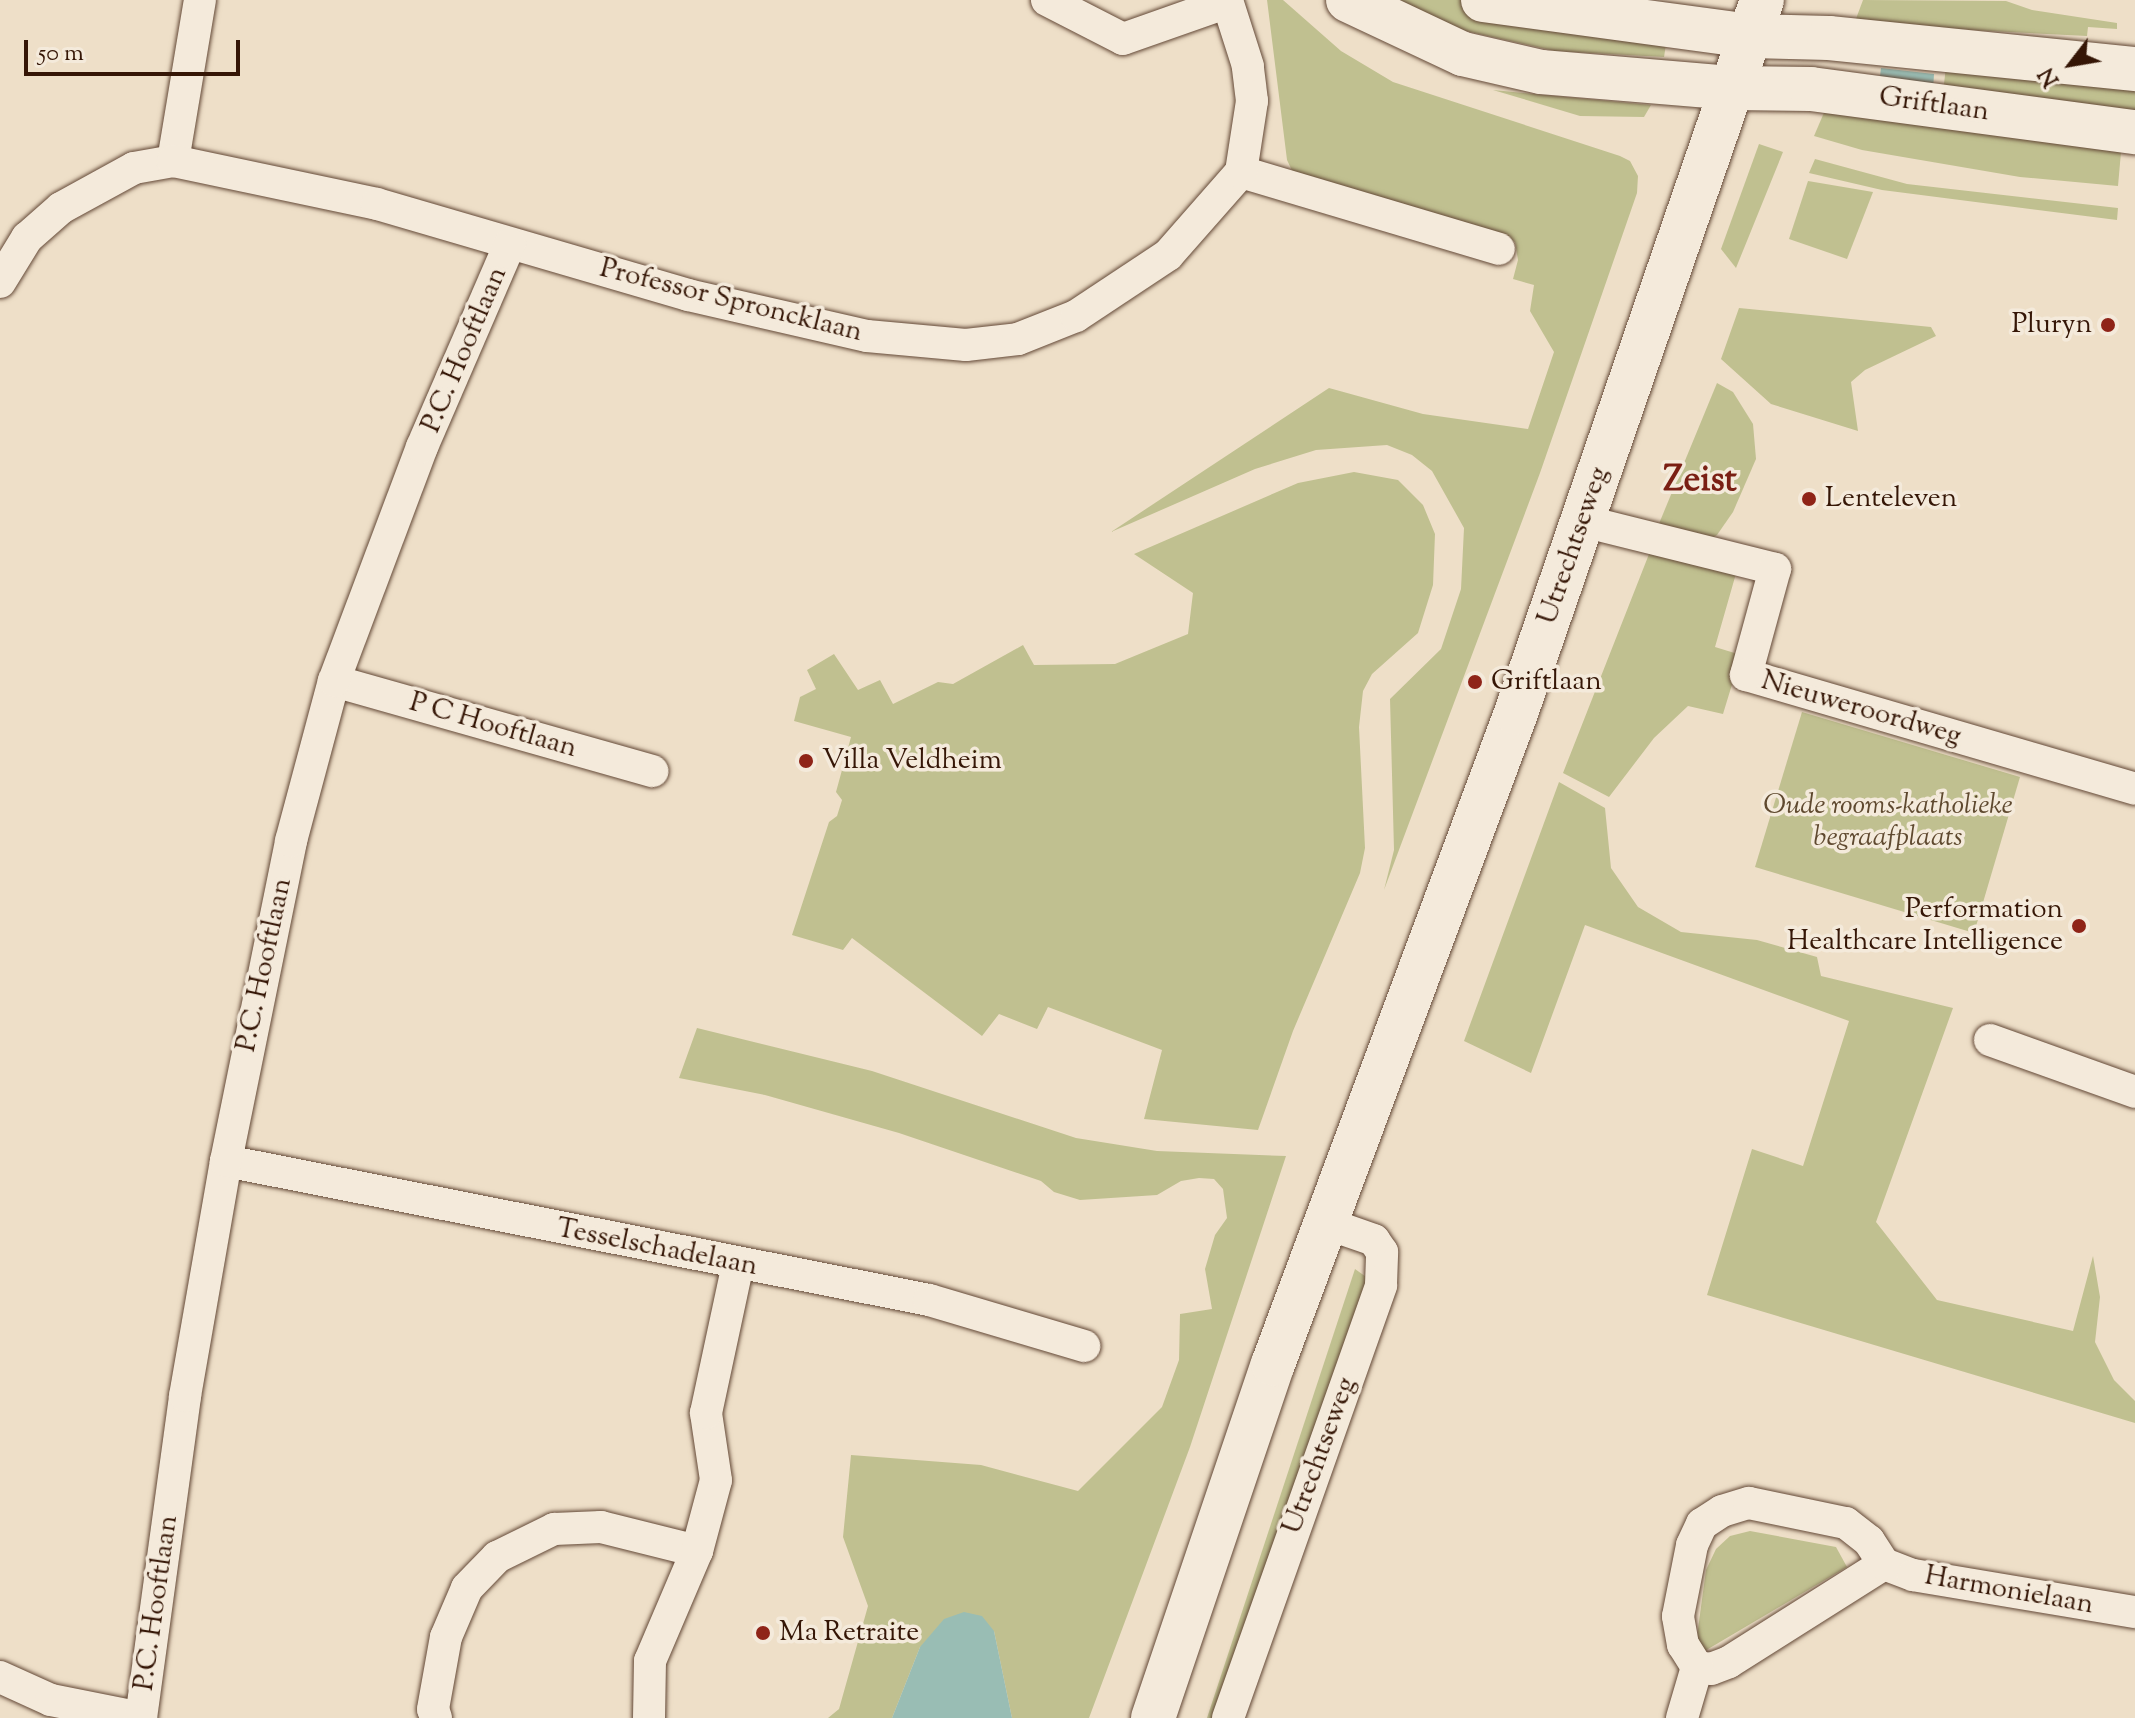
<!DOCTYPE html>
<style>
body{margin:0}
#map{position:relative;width:2135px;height:1718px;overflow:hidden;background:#eedfc8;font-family:"Sorts Mill Goudy",serif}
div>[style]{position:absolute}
.green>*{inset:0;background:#c0c090}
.water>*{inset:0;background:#99bdb4}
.roads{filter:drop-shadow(0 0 2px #634836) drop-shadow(0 0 2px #634836)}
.street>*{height:32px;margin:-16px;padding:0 16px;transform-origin:16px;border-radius:16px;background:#f4eadb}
.secondary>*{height:44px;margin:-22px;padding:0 22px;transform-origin:22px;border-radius:22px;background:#f4eadb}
.dots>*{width:22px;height:22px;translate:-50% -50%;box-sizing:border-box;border:4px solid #f4eadb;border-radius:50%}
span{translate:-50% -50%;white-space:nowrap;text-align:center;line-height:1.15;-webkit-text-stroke:7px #f4eadb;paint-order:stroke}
.street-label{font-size:28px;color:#351606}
.poi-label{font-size:28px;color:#351606}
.right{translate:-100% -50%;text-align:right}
.left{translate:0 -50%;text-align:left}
.park-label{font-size:28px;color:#5f492f;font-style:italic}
.district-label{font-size:36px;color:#7a1f14;font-weight:700}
.north{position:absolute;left:2031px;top:24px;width:80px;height:80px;-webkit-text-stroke:6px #f4eadb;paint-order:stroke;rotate:239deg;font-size:22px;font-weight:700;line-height:32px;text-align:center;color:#351606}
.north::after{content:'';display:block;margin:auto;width:28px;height:36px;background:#351606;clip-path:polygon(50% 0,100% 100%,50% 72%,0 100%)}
.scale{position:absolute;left:24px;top:40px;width:216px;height:36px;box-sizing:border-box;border:4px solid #351606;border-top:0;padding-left:10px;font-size:24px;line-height:28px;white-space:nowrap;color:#351606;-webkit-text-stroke:6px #f4eadb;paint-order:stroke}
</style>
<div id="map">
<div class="green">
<i style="clip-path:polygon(1267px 0,1283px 0,1341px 51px,1393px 82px,1620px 156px,1630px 161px,1638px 176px,1637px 193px,1540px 473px,1384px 890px,1394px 850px,1390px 699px,1441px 649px,1461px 589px,1464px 528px,1432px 471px,1412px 455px,1387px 445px,1316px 450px,1255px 469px,1111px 532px,1329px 388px,1423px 414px,1528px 429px,1554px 352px,1530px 311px,1534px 285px,1513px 279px,1518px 260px,1515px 242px,1314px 189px,1296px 179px,1287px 160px)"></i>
<i style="clip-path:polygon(1377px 0,1462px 0,1667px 38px,1664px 57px,1555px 51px,1430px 23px)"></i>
<i style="clip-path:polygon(1863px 0,2006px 1px,2032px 10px,2117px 23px,2117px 29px,2088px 27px,2087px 36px,1854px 24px)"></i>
<i style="clip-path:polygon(1946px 67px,2135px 80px,2135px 125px,1942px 100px)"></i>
<i style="clip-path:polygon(1493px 90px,1651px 105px,1644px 117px,1580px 116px)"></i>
<i style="clip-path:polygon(1826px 108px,2121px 152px,2118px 186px,2020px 177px,1862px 150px,1814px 136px)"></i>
<i style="clip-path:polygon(1759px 144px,1783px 152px,1736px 268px,1721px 249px)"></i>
<i style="clip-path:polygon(1815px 159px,1907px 184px,2118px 208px,2117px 220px,1882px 190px,1809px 173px)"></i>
<i style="clip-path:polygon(1808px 181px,1873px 192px,1847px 259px,1789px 239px)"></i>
<i style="clip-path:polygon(1739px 308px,1931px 327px,1936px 336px,1865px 370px,1851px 382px,1858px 431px,1771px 404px,1721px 359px)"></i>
<i style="clip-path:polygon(1717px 383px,1733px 392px,1753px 424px,1756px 459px,1733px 512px,1717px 535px,1703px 544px,1656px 531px)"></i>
<i style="clip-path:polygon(1354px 472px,1398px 480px,1423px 505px,1435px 534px,1433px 585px,1418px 633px,1372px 674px,1363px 691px,1359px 727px,1365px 848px,1360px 873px,1293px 1031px,1258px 1130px,1144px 1119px,1162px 1050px,1048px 1007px,1037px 1029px,999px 1014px,982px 1036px,852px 938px,843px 950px,792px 935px,829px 822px,837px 816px,842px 800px,836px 792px,851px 737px,794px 721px,800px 697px,816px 689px,807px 670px,834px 654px,858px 690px,880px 680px,893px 704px,938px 682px,953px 684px,1023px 645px,1034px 665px,1115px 664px,1188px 634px,1193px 593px,1134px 554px,1298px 483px)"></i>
<i style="clip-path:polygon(1651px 549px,1737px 570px,1715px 647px,1741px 655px,1723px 714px,1688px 706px,1654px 738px,1609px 797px,1563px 773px)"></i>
<i style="clip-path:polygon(1802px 712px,2020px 777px,1974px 933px,1755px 867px)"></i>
<i style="clip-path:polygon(1559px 782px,1605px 808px,1611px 868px,1638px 907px,1681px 932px,1757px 940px,1817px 957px,1821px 976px,1953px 1008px,1876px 1222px,1937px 1300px,2073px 1331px,2093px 1256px,2100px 1297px,2095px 1342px,2114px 1380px,2135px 1401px,2135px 1423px,1707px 1295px,1752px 1149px,1803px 1166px,1849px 1021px,1585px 925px,1531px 1073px,1464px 1041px)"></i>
<i style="clip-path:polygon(697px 1028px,872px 1071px,1076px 1138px,1157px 1151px,1286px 1156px,1190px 1447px,1089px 1718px,1012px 1718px,994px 1631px,920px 1647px,892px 1718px,828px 1718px,839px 1709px,868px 1606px,843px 1537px,851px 1455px,981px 1465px,1078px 1491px,1162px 1407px,1179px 1360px,1180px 1314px,1212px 1309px,1205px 1269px,1215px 1235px,1227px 1218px,1223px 1189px,1214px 1179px,1199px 1178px,1181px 1181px,1157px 1195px,1080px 1200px,1054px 1192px,1041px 1181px,899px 1133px,765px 1095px,679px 1078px)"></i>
<i style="clip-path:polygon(1355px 1269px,1369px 1279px,1220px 1718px,1207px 1718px)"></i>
<i style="clip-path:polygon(1750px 1531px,1836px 1547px,1847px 1567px,1703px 1652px,1696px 1644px,1706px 1570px,1716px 1549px,1730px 1536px)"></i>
</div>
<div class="water">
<i style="clip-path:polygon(1881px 68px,1934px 74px,1933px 90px,1879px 85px)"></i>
<i style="clip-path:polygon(964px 1612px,982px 1616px,994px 1631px,1012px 1718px,892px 1718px,920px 1647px,944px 1619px)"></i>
</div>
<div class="roads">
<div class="street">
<i style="left:1047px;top:0;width:85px;rotate:27.2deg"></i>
<i style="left:1123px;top:39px;width:108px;rotate:-19.4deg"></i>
<i style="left:173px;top:161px;width:163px;rotate:-80.5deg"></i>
<i style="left:1241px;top:172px;width:269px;rotate:16.6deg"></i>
<i style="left:0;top:282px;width:52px;rotate:-58.5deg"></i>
<i style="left:27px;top:238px;width:45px;rotate:-41.4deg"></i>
<i style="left:61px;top:208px;width:83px;rotate:-28.7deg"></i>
<i style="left:134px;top:168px;width:40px;rotate:-10deg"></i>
<i style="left:173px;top:161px;width:208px;rotate:11.9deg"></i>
<i style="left:377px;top:204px;width:324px;rotate:16.3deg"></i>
<i style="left:688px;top:295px;width:184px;rotate:12.9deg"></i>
<i style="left:867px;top:336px;width:99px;rotate:5.2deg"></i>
<i style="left:966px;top:345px;width:52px;rotate:-6.6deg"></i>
<i style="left:1018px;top:339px;width:62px;rotate:-21.6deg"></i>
<i style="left:1076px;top:316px;width:110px;rotate:-33.5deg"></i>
<i style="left:1168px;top:255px;width:111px;rotate:-48.7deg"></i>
<i style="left:1241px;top:172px;width:72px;rotate:-81.2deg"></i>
<i style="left:1252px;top:101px;width:35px;rotate:-97deg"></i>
<i style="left:1248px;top:66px;width:69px;rotate:-107.7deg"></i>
<i style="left:1583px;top:521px;width:198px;rotate:14deg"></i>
<i style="left:1775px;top:569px;width:110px;rotate:105.3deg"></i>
<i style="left:1746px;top:675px;width:405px;rotate:16.3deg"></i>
<i style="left:334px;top:681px;width:331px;rotate:15.8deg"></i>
<i style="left:1990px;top:1040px;width:154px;rotate:19.7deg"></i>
<i style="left:226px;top:1161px;width:717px;rotate:11.18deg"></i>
<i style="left:929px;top:1300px;width:162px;rotate:16.5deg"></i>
<i style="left:1697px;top:1667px;width:14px;rotate:8deg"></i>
<i style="left:1711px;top:1669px;width:19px;rotate:-21deg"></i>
<i style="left:1729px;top:1662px;width:183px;rotate:-32.3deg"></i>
<i style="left:1884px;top:1564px;width:31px;rotate:21deg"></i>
<i style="left:1913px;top:1575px;width:225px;rotate:9.5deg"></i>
<i style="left:0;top:1677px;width:56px;rotate:24.3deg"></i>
<i style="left:51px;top:1700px;width:92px;rotate:11.3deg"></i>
<i style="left:141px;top:1718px;width:325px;rotate:-82.2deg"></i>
<i style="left:185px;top:1396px;width:239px;rotate:-80.1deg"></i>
<i style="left:226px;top:1161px;width:327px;rotate:-78.5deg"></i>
<i style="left:291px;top:841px;width:166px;rotate:-75deg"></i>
<i style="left:334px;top:681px;width:250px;rotate:-69.4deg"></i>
<i style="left:422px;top:447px;width:221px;rotate:-66.6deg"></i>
<i style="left:436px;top:1718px;width:9px;rotate:-108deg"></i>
<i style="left:433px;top:1709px;width:73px;rotate:-79.8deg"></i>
<i style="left:446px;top:1637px;width:53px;rotate:-66.8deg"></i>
<i style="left:467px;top:1588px;width:43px;rotate:-45.9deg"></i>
<i style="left:497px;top:1557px;width:64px;rotate:-26.2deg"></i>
<i style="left:554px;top:1529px;width:47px;rotate:-2.4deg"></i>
<i style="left:601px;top:1527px;width:99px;rotate:14deg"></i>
<i style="left:649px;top:1718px;width:57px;rotate:-89deg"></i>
<i style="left:650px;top:1661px;width:120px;rotate:-66.9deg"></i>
<i style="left:697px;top:1551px;width:73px;rotate:-75deg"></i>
<i style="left:716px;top:1480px;width:68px;rotate:-98.5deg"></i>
<i style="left:706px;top:1413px;width:152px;rotate:-77.9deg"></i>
<i style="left:1228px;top:1718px;width:459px;rotate:-70.5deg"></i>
<i style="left:1381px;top:1285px;width:33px;rotate:-88deg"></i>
<i style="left:1382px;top:1252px;width:14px;rotate:-124deg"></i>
<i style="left:1374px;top:1240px;width:49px;rotate:-160.8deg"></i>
<i style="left:1682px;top:1718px;width:53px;rotate:-73.6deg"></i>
<i style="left:1697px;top:1667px;width:26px;rotate:-122deg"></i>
<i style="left:1683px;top:1645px;width:29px;rotate:-100deg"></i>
<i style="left:1678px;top:1616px;width:72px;rotate:-78.8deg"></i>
<i style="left:1692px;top:1545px;width:23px;rotate:-65deg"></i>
<i style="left:1702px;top:1524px;width:24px;rotate:-33deg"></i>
<i style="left:1722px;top:1511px;width:28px;rotate:-17deg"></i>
<i style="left:1749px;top:1503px;width:99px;rotate:11.7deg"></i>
<i style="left:1846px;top:1523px;width:29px;rotate:38deg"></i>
<i style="left:1869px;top:1541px;width:27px;rotate:57deg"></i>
</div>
<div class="secondary">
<i style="left:1348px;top:0;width:127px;rotate:25.2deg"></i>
<i style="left:1463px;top:54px;width:80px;rotate:13deg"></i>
<i style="left:1541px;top:72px;width:193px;rotate:4.8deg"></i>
<i style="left:1733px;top:88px;width:78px;rotate:0.7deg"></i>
<i style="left:1811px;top:89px;width:327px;rotate:7.6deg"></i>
<i style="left:1483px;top:0;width:270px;rotate:7.7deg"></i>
<i style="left:1751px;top:36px;width:78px;rotate:1.5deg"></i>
<i style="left:1829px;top:38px;width:308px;rotate:5.8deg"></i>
<i style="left:1153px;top:1718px;width:374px;rotate:-71.3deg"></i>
<i style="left:1273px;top:1364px;width:695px;rotate:-69.53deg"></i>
<i style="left:1516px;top:713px;width:754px;rotate:-70.96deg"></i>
</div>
</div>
<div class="dots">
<i style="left:2108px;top:325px;background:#8f2418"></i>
<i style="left:1809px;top:499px;background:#8f2418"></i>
<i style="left:1475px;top:682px;background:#8f2418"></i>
<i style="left:806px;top:761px;background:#8f2418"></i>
<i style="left:2079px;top:926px;background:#8f2418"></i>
<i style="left:763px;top:1633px;background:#8f2418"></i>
</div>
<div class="street-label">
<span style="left:1934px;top:105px;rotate:8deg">Griftlaan</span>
<span style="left:731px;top:301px;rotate:14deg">Professor Sproncklaan</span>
<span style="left:465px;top:350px;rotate:-67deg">P.C. Hooftlaan</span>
<span style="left:1574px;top:546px;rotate:-71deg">Utrechtseweg</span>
<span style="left:1861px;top:709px;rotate:16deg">Nieuweroordweg</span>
<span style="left:493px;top:726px;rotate:16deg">P C Hooftlaan</span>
<span style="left:265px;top:965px;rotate:-78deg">P.C. Hooftlaan</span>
<span style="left:657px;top:1248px;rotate:11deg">Tesselschadelaan</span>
<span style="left:1320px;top:1456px;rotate:-70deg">Utrechtseweg</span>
<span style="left:2009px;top:1591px;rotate:10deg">Harmonielaan</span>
<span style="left:157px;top:1603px;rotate:-82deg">P.C. Hooftlaan</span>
</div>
<div class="poi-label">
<span class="right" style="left:2092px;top:325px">Pluryn</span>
<span class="left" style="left:1825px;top:499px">Lenteleven</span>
<span class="left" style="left:1491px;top:682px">Griftlaan</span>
<span class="left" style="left:822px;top:761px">Villa Veldheim</span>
<span class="right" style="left:2063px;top:926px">Performation<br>Healthcare Intelligence</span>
<span class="left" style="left:779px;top:1633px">Ma Retraite</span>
</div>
<div class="park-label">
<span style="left:1888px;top:822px">Oude rooms-katholieke<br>begraafplaats</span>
</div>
<div class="district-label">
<span style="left:1700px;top:482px">Zeist</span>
</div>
<div class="north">N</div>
<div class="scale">50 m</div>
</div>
